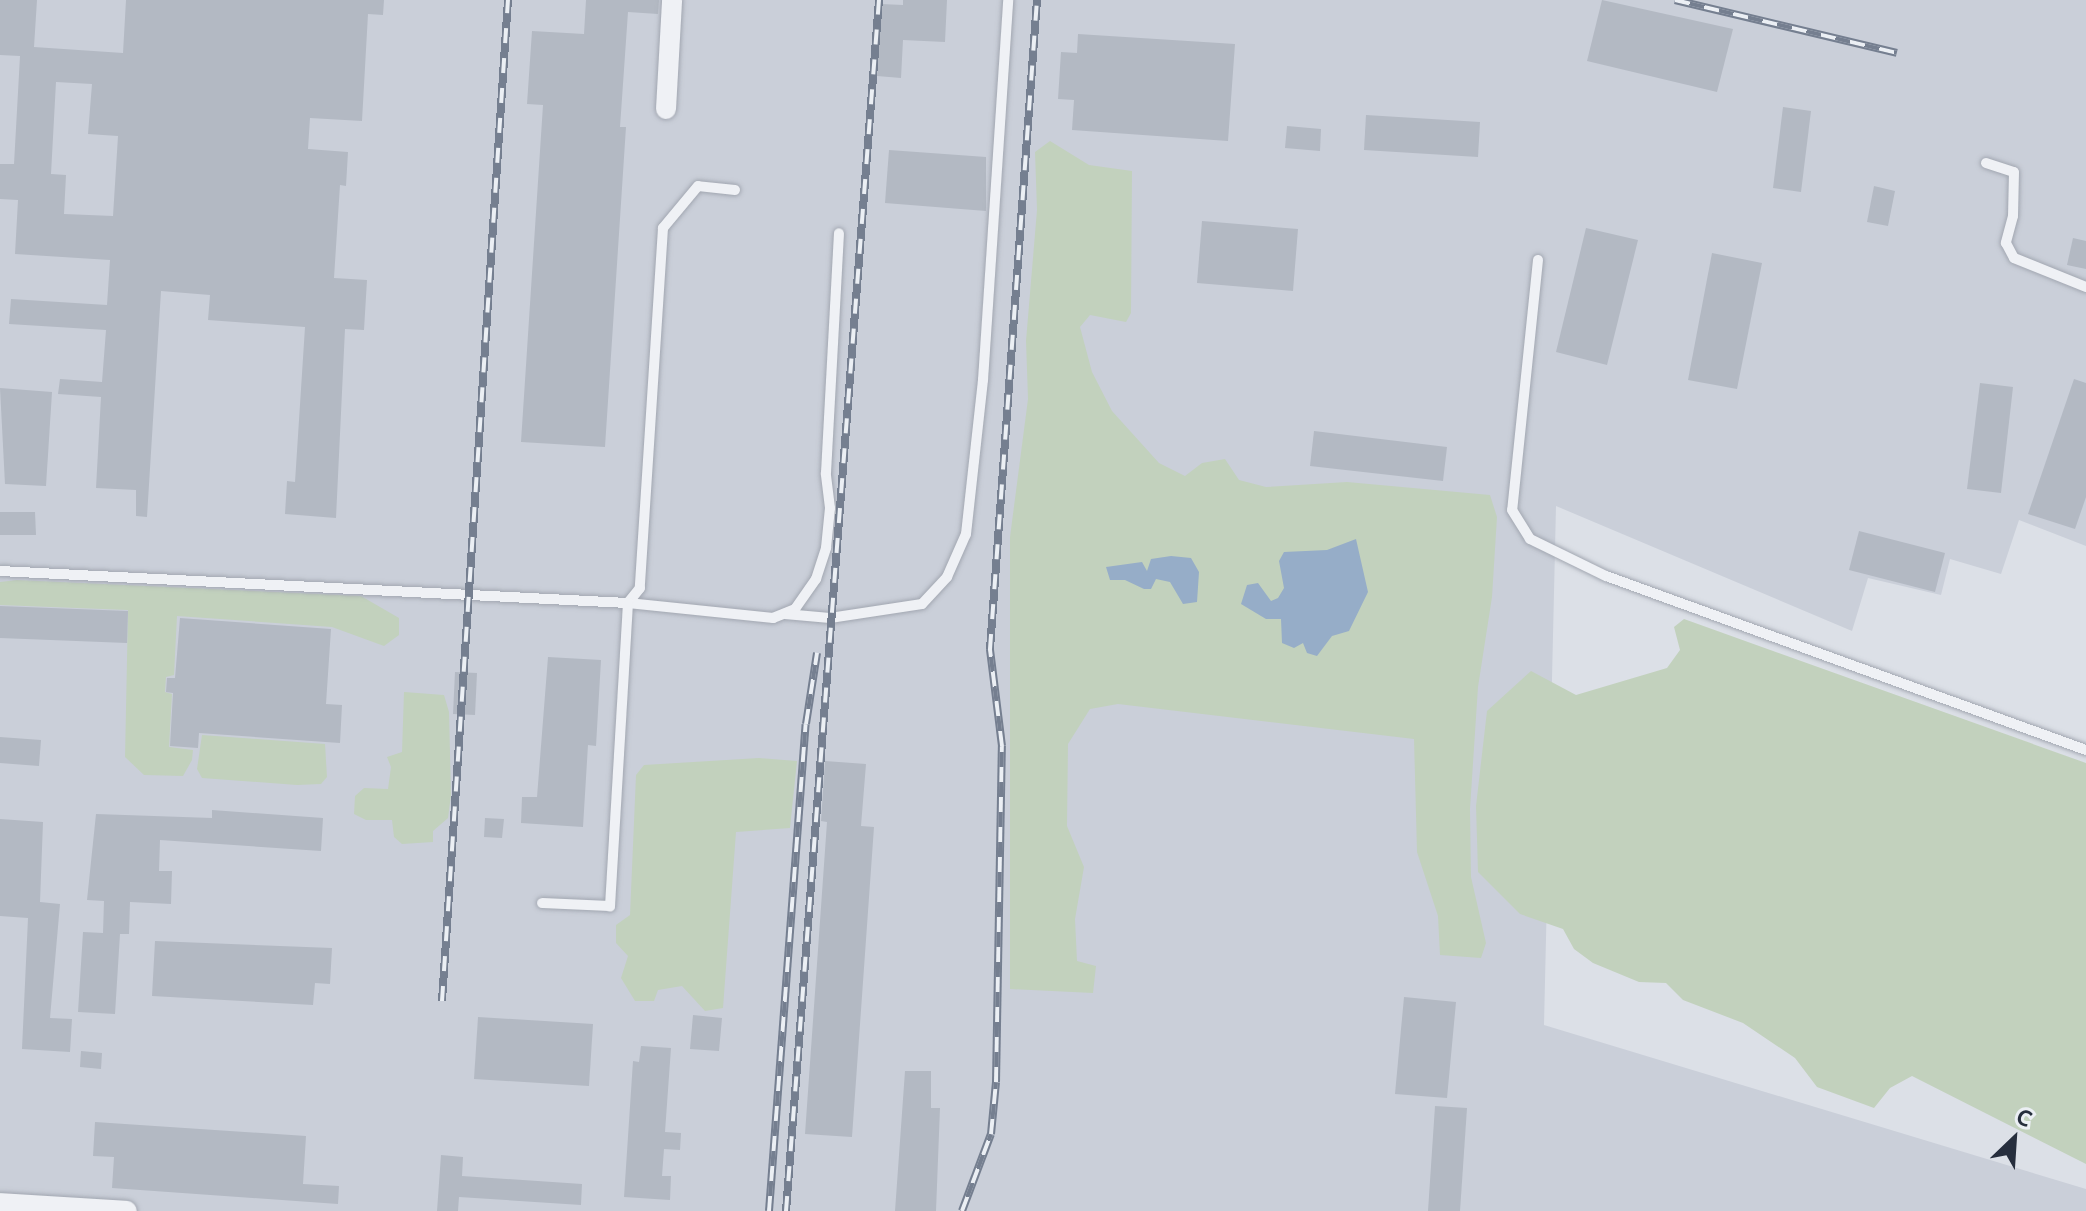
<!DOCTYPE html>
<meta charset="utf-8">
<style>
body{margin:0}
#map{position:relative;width:2086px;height:1211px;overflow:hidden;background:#dce0e7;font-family:Ubuntu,sans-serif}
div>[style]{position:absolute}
.built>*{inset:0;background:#cacfd9}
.green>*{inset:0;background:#c2d1bd}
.water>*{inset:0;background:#96adc8}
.building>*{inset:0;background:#b3b9c3}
.roads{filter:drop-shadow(0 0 2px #a2a7b1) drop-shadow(0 0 2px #a2a7b1)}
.lane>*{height:10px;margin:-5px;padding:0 5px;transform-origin:5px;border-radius:5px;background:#eff1f5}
.street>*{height:20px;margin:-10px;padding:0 10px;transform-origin:10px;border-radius:10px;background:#eff1f5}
.rail>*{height:8px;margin-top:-4px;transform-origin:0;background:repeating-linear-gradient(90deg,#ebeff4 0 15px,#757f90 0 30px);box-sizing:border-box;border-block:2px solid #757f90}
span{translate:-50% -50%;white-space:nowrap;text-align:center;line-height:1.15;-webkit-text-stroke:7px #ebeff4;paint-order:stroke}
.north{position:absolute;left:1974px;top:1099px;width:80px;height:80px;-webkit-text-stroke:6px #ebeff4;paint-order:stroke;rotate:25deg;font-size:22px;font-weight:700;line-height:32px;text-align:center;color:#262e3d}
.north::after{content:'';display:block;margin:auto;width:28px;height:36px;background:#262e3d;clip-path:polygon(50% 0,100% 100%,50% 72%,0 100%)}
</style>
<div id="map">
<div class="built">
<i style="clip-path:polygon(0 0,2086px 0,2086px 546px,2019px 520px,2001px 574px,1950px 559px,1941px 595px,1868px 578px,1852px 631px,1556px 506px,1544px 1025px,2086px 1189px,2086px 1211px,0 1211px)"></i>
</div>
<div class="green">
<i style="clip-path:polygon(1050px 141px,1089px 165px,1132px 171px,1131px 313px,1126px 322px,1090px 315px,1080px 327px,1092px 372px,1112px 411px,1159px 463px,1185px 476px,1202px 463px,1225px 459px,1239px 480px,1266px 487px,1347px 482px,1490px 495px,1497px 517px,1492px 597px,1478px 687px,1470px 809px,1471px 877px,1486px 943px,1481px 958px,1440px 955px,1438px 916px,1417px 852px,1414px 739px,1118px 704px,1090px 709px,1068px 744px,1067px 826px,1084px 867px,1075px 919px,1077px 961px,1096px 966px,1093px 993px,1010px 989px,1010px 537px,1028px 399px,1026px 341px,1037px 210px,1035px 152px)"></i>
<i style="clip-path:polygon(17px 580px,361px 596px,399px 618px,399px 635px,384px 646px,332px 627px,177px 616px,174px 675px,166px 677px,165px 692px,172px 694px,169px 747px,193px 750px,192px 760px,183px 776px,144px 775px,125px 757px,128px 610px,0 605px,0 582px)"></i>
<i style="clip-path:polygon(1684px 619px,2086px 763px,2086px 1164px,1912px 1076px,1890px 1088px,1874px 1108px,1817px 1087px,1795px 1058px,1743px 1023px,1683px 1000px,1666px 983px,1639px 982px,1593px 963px,1574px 949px,1563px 929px,1520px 914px,1478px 872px,1476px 806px,1487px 711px,1531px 671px,1576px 695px,1667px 668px,1680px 650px,1674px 627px)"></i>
<i style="clip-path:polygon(404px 692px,444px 695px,449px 712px,451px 795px,448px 818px,433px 831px,433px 842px,402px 844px,394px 837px,392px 820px,366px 820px,354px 814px,355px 796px,364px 788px,388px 789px,391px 767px,387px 757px,402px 752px)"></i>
<i style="clip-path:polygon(202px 735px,325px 744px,327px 777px,321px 784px,297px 785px,202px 778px,197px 769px)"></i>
<i style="clip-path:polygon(759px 758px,797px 761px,790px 828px,736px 832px,723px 1008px,705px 1011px,682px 986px,658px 990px,654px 1001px,635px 1001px,621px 978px,628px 956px,616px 943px,616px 925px,630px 915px,636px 775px,644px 765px)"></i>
</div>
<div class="water">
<i style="clip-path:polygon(1356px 539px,1368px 592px,1349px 631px,1332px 636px,1317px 656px,1307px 653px,1303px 643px,1294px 648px,1282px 643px,1281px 619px,1266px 619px,1241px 604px,1247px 585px,1258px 583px,1271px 601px,1278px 598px,1284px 588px,1279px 561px,1284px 552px,1327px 550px)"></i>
<i style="clip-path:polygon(1171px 556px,1191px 558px,1199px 572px,1197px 602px,1183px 604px,1170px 582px,1156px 579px,1151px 589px,1144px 589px,1125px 580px,1110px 580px,1106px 567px,1142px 562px,1147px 571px,1151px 559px)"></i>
</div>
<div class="building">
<i style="clip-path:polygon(evenodd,0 0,37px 0,34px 47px,123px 53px,126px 0,384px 0,383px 15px,368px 14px,362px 121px,310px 118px,308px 149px,348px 152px,346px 186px,340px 185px,334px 278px,367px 280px,364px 330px,345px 329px,336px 518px,285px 514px,287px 481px,295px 482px,305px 327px,208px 320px,210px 295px,161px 291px,147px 517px,136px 516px,136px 490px,96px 488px,101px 397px,58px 394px,60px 379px,102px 382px,106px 330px,9px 324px,11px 299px,107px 305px,110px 260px,15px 254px,18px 200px,0 199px,0 164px,14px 164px,20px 56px,0 55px,0 0,56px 82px,92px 84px,88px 134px,118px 136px,113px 216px,64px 214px,66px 175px,51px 174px,56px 82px)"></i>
<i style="clip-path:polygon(586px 0,659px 0,658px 14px,628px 12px,620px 127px,626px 127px,605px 447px,521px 442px,543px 105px,527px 104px,532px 31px,584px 34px)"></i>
<i style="clip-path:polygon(903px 0,947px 0,945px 42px,903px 40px,901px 78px,877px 76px,881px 4px,903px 5px)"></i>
<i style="clip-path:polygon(1602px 0,1733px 29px,1717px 92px,1587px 61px)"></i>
<i style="clip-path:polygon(1078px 34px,1235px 44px,1228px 141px,1072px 130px,1074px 100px,1058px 99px,1061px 52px,1077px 53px)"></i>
<i style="clip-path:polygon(1783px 107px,1811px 111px,1801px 192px,1773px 188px)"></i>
<i style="clip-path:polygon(1366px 115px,1480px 122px,1478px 157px,1364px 150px)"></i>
<i style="clip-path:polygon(1287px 126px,1321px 129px,1320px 151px,1285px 148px)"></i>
<i style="clip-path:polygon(889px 150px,986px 157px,986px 211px,885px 203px)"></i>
<i style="clip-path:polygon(1874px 186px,1895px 191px,1888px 226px,1867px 222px)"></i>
<i style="clip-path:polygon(1202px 221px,1298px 229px,1293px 291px,1197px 283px)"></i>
<i style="clip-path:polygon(1586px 228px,1638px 240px,1607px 365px,1556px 352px)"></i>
<i style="clip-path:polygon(2073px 238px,2086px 241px,2086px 269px,2067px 265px)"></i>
<i style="clip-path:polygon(1712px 253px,1762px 263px,1737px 389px,1688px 380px)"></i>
<i style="clip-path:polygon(2074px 379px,2086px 383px,2086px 497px,2075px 529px,2028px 514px)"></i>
<i style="clip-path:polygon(1980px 383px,2013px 387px,2001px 493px,1967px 489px)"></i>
<i style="clip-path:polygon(0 388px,52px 392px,46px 486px,5px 484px)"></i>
<i style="clip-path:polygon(1314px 431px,1447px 447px,1443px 481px,1310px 466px)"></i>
<i style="clip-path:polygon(0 512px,35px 512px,36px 535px,0 535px)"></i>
<i style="clip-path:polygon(1859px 531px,1945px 553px,1935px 592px,1849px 570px)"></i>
<i style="clip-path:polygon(0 606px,128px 611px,127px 643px,0 638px)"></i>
<i style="clip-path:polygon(180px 618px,331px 629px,326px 704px,342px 705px,340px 743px,199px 733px,198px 748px,170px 746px,173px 693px,166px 692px,167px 678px,175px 678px)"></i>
<i style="clip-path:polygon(548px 657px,601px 660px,596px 746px,588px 745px,583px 827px,521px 823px,522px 797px,537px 797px)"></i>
<i style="clip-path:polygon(455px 672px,477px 673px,475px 715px,453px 714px)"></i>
<i style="clip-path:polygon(0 737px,41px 740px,39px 766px,0 763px)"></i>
<i style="clip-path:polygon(825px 761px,866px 764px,861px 826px,874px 827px,852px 1137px,805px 1134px,827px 822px,821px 821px)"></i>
<i style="clip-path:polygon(212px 810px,323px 818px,321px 851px,160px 840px,159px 871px,172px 871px,171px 904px,130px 902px,129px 934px,120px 934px,115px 1014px,78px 1012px,83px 932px,103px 933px,104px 901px,87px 900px,96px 814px,212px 818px)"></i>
<i style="clip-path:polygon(485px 818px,504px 819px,502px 838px,484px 837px)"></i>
<i style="clip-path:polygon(0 819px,43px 822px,40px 902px,60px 904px,50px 1018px,72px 1019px,70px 1052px,22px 1049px,28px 918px,0 916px)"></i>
<i style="clip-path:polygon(155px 941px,332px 948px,330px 984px,315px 983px,313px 1005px,152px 996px)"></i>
<i style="clip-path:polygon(1404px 997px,1456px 1002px,1447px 1098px,1395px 1094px)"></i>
<i style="clip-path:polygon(693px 1015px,722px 1018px,719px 1051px,690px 1049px)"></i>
<i style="clip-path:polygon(478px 1017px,593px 1024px,589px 1086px,474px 1079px)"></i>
<i style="clip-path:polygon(641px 1046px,671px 1048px,665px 1132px,681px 1133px,680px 1150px,664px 1149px,662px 1176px,671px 1176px,670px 1200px,624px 1197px,633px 1061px,639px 1062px)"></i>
<i style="clip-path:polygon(81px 1051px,102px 1053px,101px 1069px,80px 1067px)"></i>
<i style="clip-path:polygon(905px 1071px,931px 1071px,931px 1108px,940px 1108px,936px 1211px,895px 1211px)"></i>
<i style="clip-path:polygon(1435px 1106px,1467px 1108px,1460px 1211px,1428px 1211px)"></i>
<i style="clip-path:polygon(95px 1122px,306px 1136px,303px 1184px,339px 1186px,338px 1204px,112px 1188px,114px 1157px,93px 1156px)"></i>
<i style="clip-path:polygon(441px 1155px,463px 1157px,462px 1176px,582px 1184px,581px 1205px,459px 1197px,458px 1211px,437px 1211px)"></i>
</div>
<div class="roads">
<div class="lane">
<i style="left:1986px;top:163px;width:29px;rotate:18deg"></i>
<i style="left:2014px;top:172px;width:44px;rotate:91.3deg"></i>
<i style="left:2013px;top:216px;width:28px;rotate:105deg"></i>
<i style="left:2006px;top:243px;width:17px;rotate:62deg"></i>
<i style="left:2014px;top:258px;width:78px;rotate:21.9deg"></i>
<i style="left:735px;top:190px;width:37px;rotate:-174deg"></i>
<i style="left:698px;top:186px;width:55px;rotate:129.8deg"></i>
<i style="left:663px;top:228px;width:361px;rotate:93.7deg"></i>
<i style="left:640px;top:588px;width:19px;rotate:129deg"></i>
<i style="left:628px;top:603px;width:146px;rotate:5.9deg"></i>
<i style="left:773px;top:618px;width:24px;rotate:-22deg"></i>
<i style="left:795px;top:609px;width:37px;rotate:-55deg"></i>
<i style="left:816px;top:579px;width:33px;rotate:-72deg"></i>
<i style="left:826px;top:548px;width:40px;rotate:-84.3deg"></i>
<i style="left:830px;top:508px;width:35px;rotate:-97deg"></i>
<i style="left:826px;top:473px;width:240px;rotate:-86.9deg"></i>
<i style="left:1538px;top:260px;width:251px;rotate:95.9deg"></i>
<i style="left:1512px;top:510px;width:34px;rotate:58deg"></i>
<i style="left:1530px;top:539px;width:85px;rotate:26deg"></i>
<i style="left:1606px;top:576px;width:511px;rotate:19.93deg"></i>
<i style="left:0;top:571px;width:629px;rotate:2.92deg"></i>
<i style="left:628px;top:603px;width:304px;rotate:93.4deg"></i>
<i style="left:610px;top:906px;width:68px;rotate:-177.5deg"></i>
<i style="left:785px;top:614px;width:45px;rotate:5.1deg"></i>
<i style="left:830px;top:618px;width:93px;rotate:-8.7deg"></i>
<i style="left:922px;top:604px;width:37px;rotate:-47deg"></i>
<i style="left:947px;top:577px;width:47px;rotate:-66.2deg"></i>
<i style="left:966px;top:534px;width:155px;rotate:-83.7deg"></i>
<i style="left:983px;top:380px;width:381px;rotate:-86.2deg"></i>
</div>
<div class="street">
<i style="left:666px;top:109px;width:109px;rotate:-86.8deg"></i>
<i style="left:0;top:1203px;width:127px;rotate:3.6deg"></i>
</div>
</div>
<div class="rail">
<i style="left:1675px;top:0;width:228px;rotate:13.4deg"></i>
<i style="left:442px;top:1001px;width:1003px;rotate:-86.23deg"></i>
<i style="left:769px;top:1211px;width:488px;rotate:-85.7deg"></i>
<i style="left:806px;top:724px;width:72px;rotate:-81.2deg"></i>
<i style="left:786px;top:1211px;width:1215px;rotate:-85.61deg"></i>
<i style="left:962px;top:1211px;width:82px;rotate:-69.4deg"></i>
<i style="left:991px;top:1134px;width:52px;rotate:-84.5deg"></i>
<i style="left:996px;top:1082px;width:336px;rotate:-89deg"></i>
<i style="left:1002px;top:746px;width:98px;rotate:-97.1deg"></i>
<i style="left:990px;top:649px;width:651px;rotate:-85.86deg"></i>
</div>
<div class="north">С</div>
</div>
